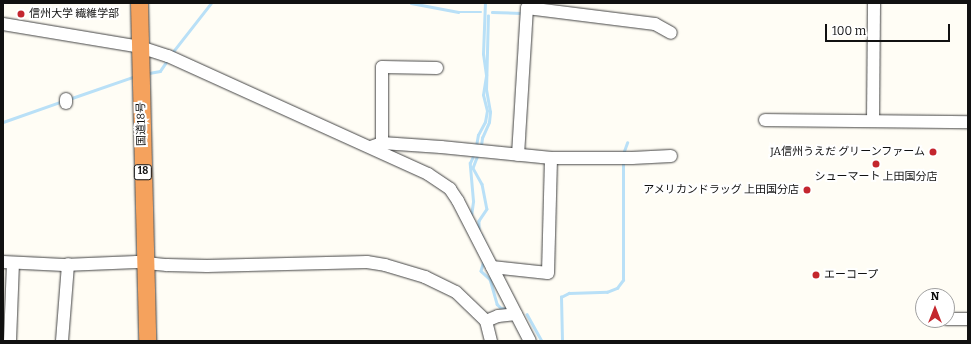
<!DOCTYPE html>
<meta charset="utf-8">
<style>
body{margin:0}
#map{position:relative;width:971px;height:344px;overflow:hidden;background:#fffdf5;font-family:Bitter,"Noto Sans JP",serif}
div>[style]{position:absolute}
.stream>*{height:2.5px;margin:-1.25px;padding:0 1.25px;transform-origin:1.25px;border-radius:1.25px;background:#b9e0f7}
.roads{filter:drop-shadow(0 0 1px #444) drop-shadow(0 0 1px #444)}
.minor>*{height:12px;margin:-6px;padding:0 6px;transform-origin:6px;border-radius:6px;background:#fff}
.highway>*{height:17px;margin:-8.5px;padding:0 8.5px;transform-origin:8.5px;border-radius:8.5px;background:#f5a25d}
.dots>*{width:11px;height:11px;translate:-50% -50%;box-sizing:border-box;border:2px solid #fff;border-radius:50%}
span{translate:-50% -50%;white-space:nowrap;text-align:center;line-height:1.15;-webkit-text-stroke:4px #fff;paint-order:stroke}
.shield-label span{padding:1px 3px;background:#fff;border:1px solid;border-radius:3px;-webkit-text-stroke-width:0}
.shield-label{font-size:10px;color:#111;font-weight:700}
.poi-label{font-size:11px;color:#111}
.left{translate:0 -50%;text-align:left}
.right{translate:-100% -50%;text-align:right}
.street-label{font-size:11px;color:#111}
.frame{position:absolute;inset:0;border:4px solid #111;pointer-events:none}
.north{position:absolute;left:915px;top:288px;width:40px;height:40px;box-sizing:border-box;background:#fff;border:1px solid #a0a0a0;border-radius:50%;rotate:0deg;font-size:11px;font-weight:700;line-height:16px;text-align:center;color:#111}
.north::after{content:'';display:block;margin:auto;width:14px;height:18px;background:#c4262e;clip-path:polygon(50% 0,100% 100%,50% 72%,0 100%)}
.scale{position:absolute;left:825px;top:24px;width:125px;height:18px;box-sizing:border-box;border:2px solid #111;border-top:0;padding-left:5px;font-size:12px;line-height:14px;white-space:nowrap;color:#111;-webkit-text-stroke:3px #fff;paint-order:stroke}
</style>
<div id="map">
<div class="stream">
<i style="left:411px;top:3px;width:48px;rotate:10.8deg"></i>
<i style="left:458px;top:12px;width:23px"></i>
<i style="left:492px;top:12px;width:29px;rotate:2deg"></i>
<i style="left:172px;top:53px;width:63px;rotate:-52deg"></i>
<i style="left:149px;top:73px;width:11px;rotate:-10deg"></i>
<i style="left:160px;top:71px;width:14px;rotate:-56deg"></i>
<i style="left:69px;top:99px;width:68px;rotate:-19deg"></i>
<i style="left:3px;top:122px;width:64px;rotate:-19.3deg"></i>
<i style="left:476px;top:146px;width:11px;rotate:-80deg"></i>
<i style="left:478px;top:135px;width:15px;rotate:-62deg"></i>
<i style="left:485px;top:122px;width:11px;rotate:-80deg"></i>
<i style="left:487px;top:111px;width:16px;rotate:-104deg"></i>
<i style="left:483px;top:95px;width:20px;rotate:-81deg"></i>
<i style="left:486px;top:75px;width:21px;rotate:-98deg"></i>
<i style="left:483px;top:54px;width:51px;rotate:-87.8deg"></i>
<i style="left:481px;top:146px;width:8px;rotate:-83deg"></i>
<i style="left:482px;top:138px;width:17px;rotate:-66deg"></i>
<i style="left:489px;top:122px;width:10px;rotate:-84deg"></i>
<i style="left:490px;top:112px;width:22px;rotate:-100deg"></i>
<i style="left:486px;top:90px;width:74px;rotate:-88.5deg"></i>
<i style="left:623px;top:154px;width:12px;rotate:-70deg"></i>
<i style="left:478px;top:155px;width:14px;rotate:111deg"></i>
<i style="left:473px;top:168px;width:18px;rotate:61deg"></i>
<i style="left:482px;top:184px;width:25px;rotate:79deg"></i>
<i style="left:487px;top:209px;width:14px;rotate:124deg"></i>
<i style="left:479px;top:221px;width:9px;rotate:90deg"></i>
<i style="left:471px;top:216px;width:15px;rotate:-82deg"></i>
<i style="left:473px;top:201px;width:38px;rotate:-95deg"></i>
<i style="left:470px;top:163px;width:10px;rotate:-66deg"></i>
<i style="left:481px;top:234px;width:13px;rotate:67deg"></i>
<i style="left:484px;top:261px;width:10px;rotate:107deg"></i>
<i style="left:481px;top:271px;width:12px;rotate:42deg"></i>
<i style="left:490px;top:279px;width:26px;rotate:74deg"></i>
<i style="left:497px;top:304px;width:6px;rotate:45deg"></i>
<i style="left:501px;top:308px;width:7px;rotate:8deg"></i>
<i style="left:527px;top:314px;width:31px;rotate:61deg"></i>
<i style="left:562px;top:341px;width:44px;rotate:-91.3deg"></i>
<i style="left:561px;top:297px;width:9px;rotate:-27deg"></i>
<i style="left:569px;top:293px;width:38px;rotate:-2deg"></i>
<i style="left:607px;top:292px;width:11px;rotate:-22deg"></i>
<i style="left:617px;top:288px;width:10px;rotate:-53deg"></i>
<i style="left:623px;top:280px;width:117px;rotate:-90deg"></i>
</div>
<div class="roads">
<div class="minor">
<i style="left:3px;top:24px;width:139px;rotate:9.5deg"></i>
<i style="left:140px;top:47px;width:29px;rotate:18deg"></i>
<i style="left:168px;top:56px;width:286px;rotate:24.4deg"></i>
<i style="left:428px;top:174px;width:27px;rotate:34deg"></i>
<i style="left:450px;top:189px;width:14px;rotate:56deg"></i>
<i style="left:458px;top:201px;width:157px;rotate:62.8deg"></i>
<i style="left:66px;top:99px;width:4px;rotate:90deg"></i>
<i style="left:765px;top:120px;width:203px;rotate:0.6deg"></i>
<i style="left:873px;top:120px;width:117px;rotate:-89.5deg"></i>
<i style="left:382px;top:143px;width:76px;rotate:-90deg"></i>
<i style="left:382px;top:67px;width:55px;rotate:1deg"></i>
<i style="left:371px;top:147px;width:12px;rotate:-20deg"></i>
<i style="left:382px;top:143px;width:59px;rotate:3.9deg"></i>
<i style="left:441px;top:147px;width:111px;rotate:5.7deg"></i>
<i style="left:551px;top:158px;width:81px"></i>
<i style="left:632px;top:158px;width:39px;rotate:-3deg"></i>
<i style="left:518px;top:155px;width:147px;rotate:-86.5deg"></i>
<i style="left:527px;top:8px;width:129px;rotate:7.1deg"></i>
<i style="left:655px;top:24px;width:18px;rotate:29deg"></i>
<i style="left:3px;top:262px;width:61px;rotate:2.8deg"></i>
<i style="left:64px;top:265px;width:73px;rotate:-2.4deg"></i>
<i style="left:137px;top:262px;width:30px;rotate:6deg"></i>
<i style="left:167px;top:265px;width:40px;rotate:1.4deg"></i>
<i style="left:207px;top:266px;width:160px;rotate:-1.4deg"></i>
<i style="left:367px;top:262px;width:18px;rotate:9deg"></i>
<i style="left:385px;top:265px;width:42px;rotate:16.7deg"></i>
<i style="left:425px;top:277px;width:34px;rotate:26deg"></i>
<i style="left:456px;top:292px;width:42px;rotate:44deg"></i>
<i style="left:486px;top:321px;width:13px;rotate:-23deg"></i>
<i style="left:498px;top:316px;width:18px;rotate:-6deg"></i>
<i style="left:492px;top:267px;width:56px;rotate:6.1deg"></i>
<i style="left:548px;top:273px;width:115px;rotate:-88.5deg"></i>
<i style="left:947px;top:319px;width:21px"></i>
<i style="left:486px;top:321px;width:21px;rotate:76deg"></i>
<i style="left:10px;top:341px;width:78px;rotate:-87.8deg"></i>
<i style="left:62px;top:341px;width:77px;rotate:-85.5deg"></i>
</div>
<div class="highway">
<i style="left:139px;top:3px;width:338px;rotate:88.6deg"></i>
</div>
</div>
<div class="dots">
<i style="left:21px;top:14px;background:#c4262e"></i>
<i style="left:933px;top:152px;background:#c4262e"></i>
<i style="left:876px;top:164px;background:#c4262e"></i>
<i style="left:807px;top:190px;background:#c4262e"></i>
<i style="left:816px;top:275px;background:#c4262e"></i>
</div>
<div class="shield-label">
<span style="left:143px;top:172px">18</span>
</div>
<div class="poi-label">
<span class="left" style="left:29px;top:14px">信州大学 繊維学部</span>
<span class="right" style="left:925px;top:152px">JA信州うえだ グリーンファーム</span>
<span style="left:876px;top:177px">シューマート 上田国分店</span>
<span class="right" style="left:799px;top:190px">アメリカンドラッグ 上田国分店</span>
<span class="left" style="left:824px;top:275px">エーコープ</span>
</div>
<div class="street-label">
<span style="left:142px;top:124px;rotate:-91deg">国道18号</span>
</div>
<div class="frame"></div>
<div class="north">N</div>
<div class="scale">100 m</div>
</div>
